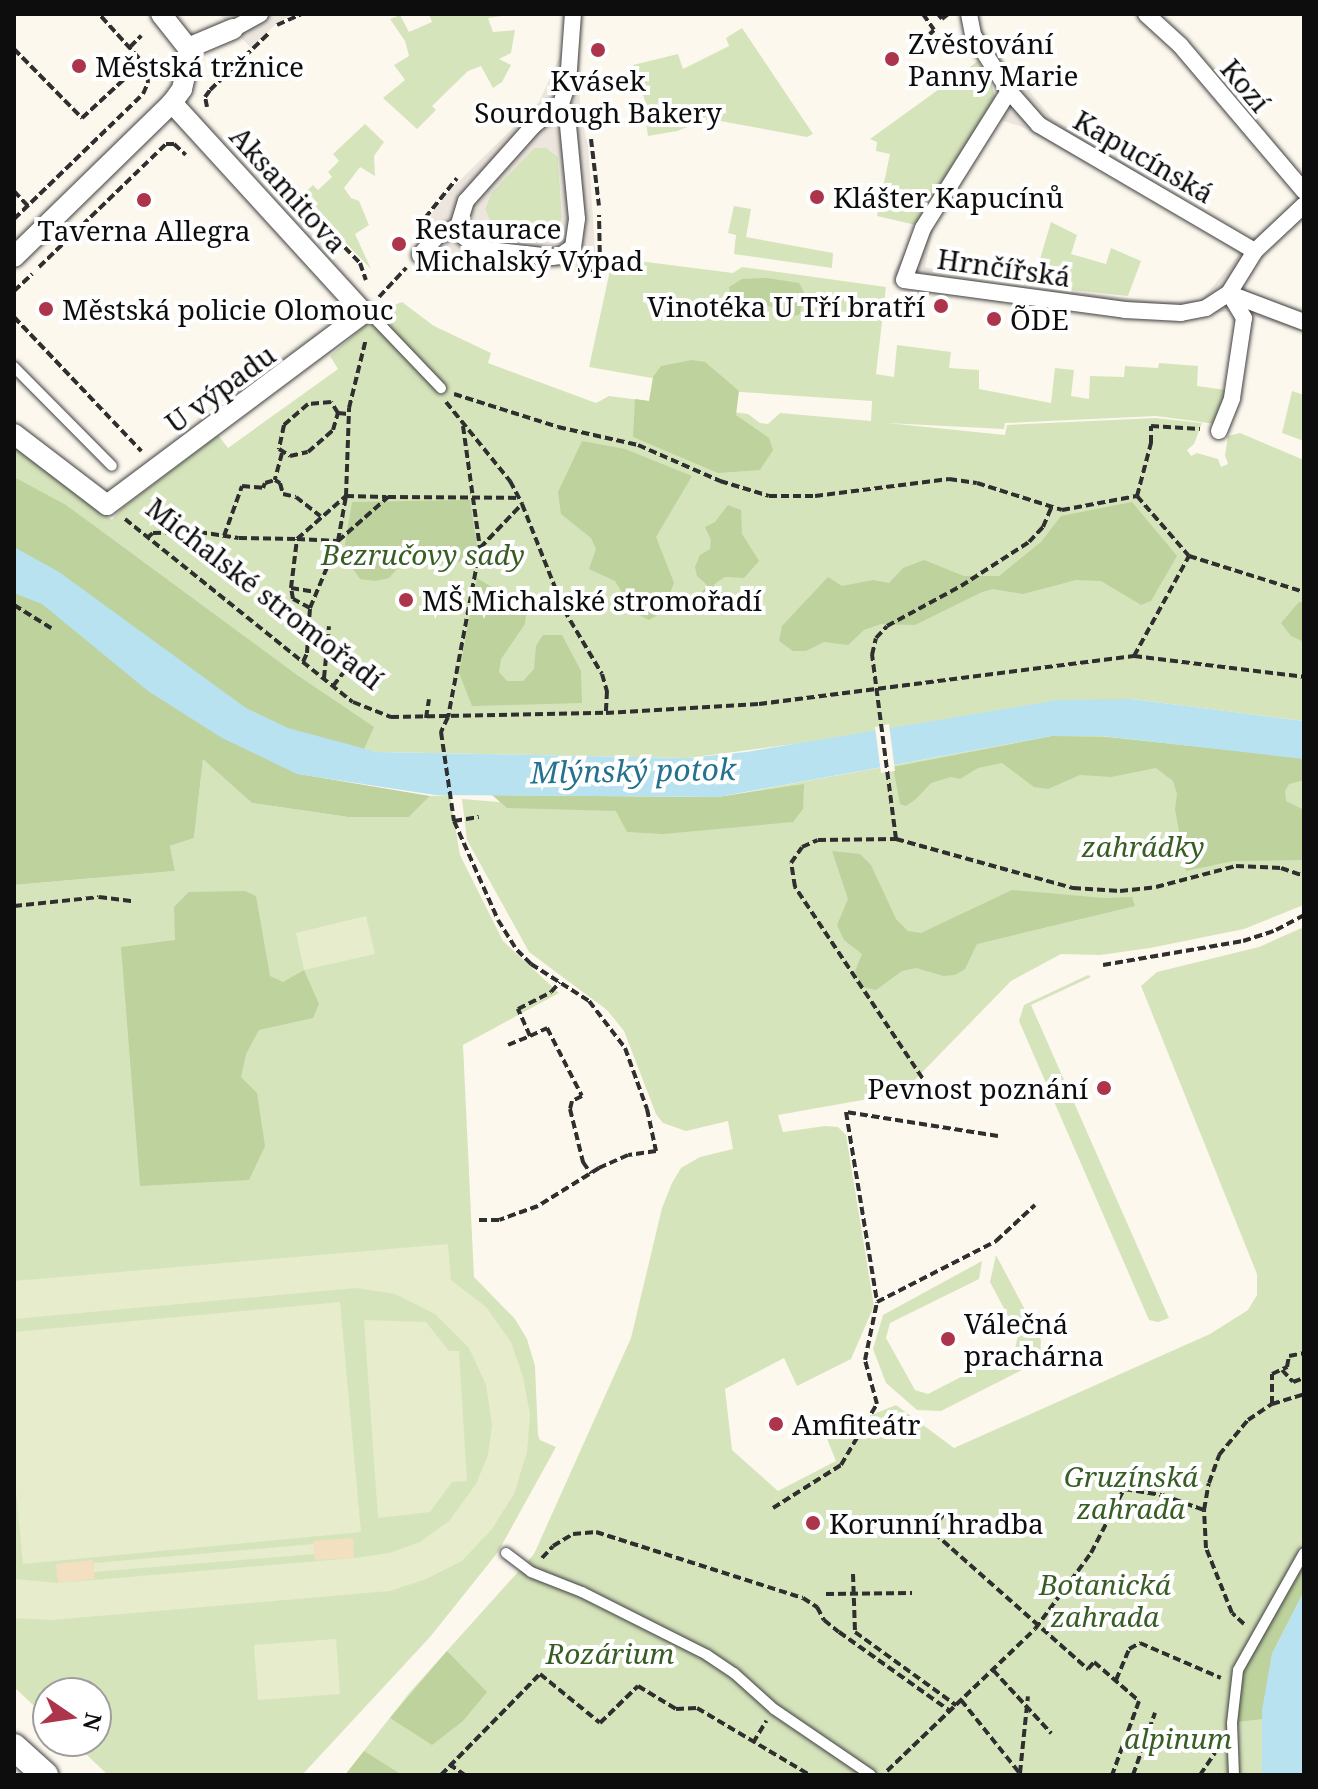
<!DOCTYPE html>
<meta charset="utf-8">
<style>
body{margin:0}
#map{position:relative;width:1318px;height:1789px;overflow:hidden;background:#fdf8ee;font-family:"Noto Serif",serif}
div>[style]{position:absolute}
.green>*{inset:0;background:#d6e4bc}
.forest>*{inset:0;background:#bdd29d}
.sand>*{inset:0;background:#f3e0c0}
.pitch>*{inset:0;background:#e6eccc}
.plaza>*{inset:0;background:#ece6de}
.water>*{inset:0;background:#b8e2ef}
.pier>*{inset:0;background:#fdf8ee}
.path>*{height:4px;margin-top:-2px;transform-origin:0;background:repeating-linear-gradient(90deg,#2f2f2f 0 8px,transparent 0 12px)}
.roads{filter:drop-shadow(0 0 2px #404040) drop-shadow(0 0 2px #404040)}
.service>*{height:10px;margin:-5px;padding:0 5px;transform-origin:5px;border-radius:5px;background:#fff}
.pedestrian>*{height:16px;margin:-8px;padding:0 8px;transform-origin:8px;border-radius:8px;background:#fff}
.minor>*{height:20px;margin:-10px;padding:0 10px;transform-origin:10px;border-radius:10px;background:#fff}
.tertiary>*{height:26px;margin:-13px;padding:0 13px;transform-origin:13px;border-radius:13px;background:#fff}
.dots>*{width:22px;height:22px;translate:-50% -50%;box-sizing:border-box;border:4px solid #fff;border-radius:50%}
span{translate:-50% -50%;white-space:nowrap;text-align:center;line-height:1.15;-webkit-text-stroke:8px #fff;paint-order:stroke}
.poi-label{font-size:28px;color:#0d0d0d}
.left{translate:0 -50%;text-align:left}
.right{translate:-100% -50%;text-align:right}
.street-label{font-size:28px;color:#0d0d0d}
.park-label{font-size:28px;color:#385d25;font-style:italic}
.water-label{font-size:30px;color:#247190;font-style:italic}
.frame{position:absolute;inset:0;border:16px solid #0d0d0d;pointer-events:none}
.north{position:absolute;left:32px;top:1677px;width:80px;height:80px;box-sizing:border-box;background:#fff;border:2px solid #9e9e9e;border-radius:50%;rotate:103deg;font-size:22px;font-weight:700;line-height:32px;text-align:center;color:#0d0d0d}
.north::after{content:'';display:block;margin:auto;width:28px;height:36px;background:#ac354c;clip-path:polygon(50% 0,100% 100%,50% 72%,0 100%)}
</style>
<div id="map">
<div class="green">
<i style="clip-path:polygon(429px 14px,515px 14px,488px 18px,493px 32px,515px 30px,511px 53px,499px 59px,511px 65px,502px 82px,493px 88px,481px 66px,468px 71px,432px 106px,436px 110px,417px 129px,383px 98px,405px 80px,394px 65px,409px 56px,405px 41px,390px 19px,400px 15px,409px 32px,432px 22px)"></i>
<i style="clip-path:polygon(742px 28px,813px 134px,807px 137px,709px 119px,677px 131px,648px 136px,644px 109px,647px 107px,633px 65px,678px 54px,683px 69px,729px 46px,726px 38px)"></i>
<i style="clip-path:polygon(978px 61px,990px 78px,995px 97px,916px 225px,877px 216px,890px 154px,876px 151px,877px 142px,870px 139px)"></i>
<i style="clip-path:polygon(365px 124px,384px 142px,374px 156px,375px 176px,360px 167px,344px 188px,351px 198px,359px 201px,369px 225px,355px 234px,371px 269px,295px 190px,302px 195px,313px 185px,318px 190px,332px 177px,328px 172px,339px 161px,333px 154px)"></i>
<i style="clip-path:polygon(534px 148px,547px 148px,558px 157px,562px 218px,557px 230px,546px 237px,512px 237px,491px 224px,485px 209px,491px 193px)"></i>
<i style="clip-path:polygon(734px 206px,751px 209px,746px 237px,833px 253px,832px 268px,734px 254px,736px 235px,728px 233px)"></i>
<i style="clip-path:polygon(1051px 222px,1077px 235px,1071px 254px,1106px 264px,1111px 248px,1141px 261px,1128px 296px,1032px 286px)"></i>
<i style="clip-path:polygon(607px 257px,733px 273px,742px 267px,886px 287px,876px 374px,894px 377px,897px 345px,951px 352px,949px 368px,979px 370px,979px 389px,1051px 403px,1055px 368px,1074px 370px,1071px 396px,1089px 399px,1090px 376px,1124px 377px,1125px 366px,1158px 368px,1159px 363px,1198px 366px,1197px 386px,1226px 390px,1216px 424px,1156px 416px,1005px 423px,1004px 429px,887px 423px,1005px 435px,1007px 425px,1156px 418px,1202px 423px,1194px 444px,1187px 450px,1191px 456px,1197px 453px,1218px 459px,1221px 467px,1228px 464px,1225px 455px,1228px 436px,1240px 433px,1304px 460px,1304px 721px,1132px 699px,688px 758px,377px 752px,339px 744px,14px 547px,14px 443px,112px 520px,121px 509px,218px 435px,228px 448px,338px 369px,330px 356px,384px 309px,402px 302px,434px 326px,491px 353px,488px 363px,596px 403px,609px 396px,748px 414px,760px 423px,768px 424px,780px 413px,871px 421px,872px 401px,726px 391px,589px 367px,609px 275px)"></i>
<i style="clip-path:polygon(1292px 391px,1304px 395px,1304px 441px,1282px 433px)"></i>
<i style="clip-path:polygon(1052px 736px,1102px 736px,1304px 759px,1304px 908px,1301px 906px,1244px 929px,1150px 948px,1100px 955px,1061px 954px,1011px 981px,902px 1093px,778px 1115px,783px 1132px,825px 1126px,838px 1127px,846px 1135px,874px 1306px,851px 1359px,797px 1386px,784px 1358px,725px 1389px,732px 1450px,778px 1491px,836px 1461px,825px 1434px,896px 1405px,954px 1448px,1210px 1334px,1248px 1310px,1257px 1295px,1257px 1274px,1141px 986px,1157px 972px,1259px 947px,1304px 927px,1304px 1591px,1272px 1654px,1262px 1710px,1262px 1775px,345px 1775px,410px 1692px,534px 1554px,631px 1338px,662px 1208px,672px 1183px,681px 1168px,700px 1157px,733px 1149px,728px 1121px,686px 1131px,663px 1123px,656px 1114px,624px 1031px,607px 1010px,529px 952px,467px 840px,462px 799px,499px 802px,720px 797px)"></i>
<i style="clip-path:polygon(203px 758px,252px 803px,348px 817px,409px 817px,430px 796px,450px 795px,460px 855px,503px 941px,559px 993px,463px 1045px,474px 1277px,515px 1319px,527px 1339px,535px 1366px,538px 1435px,540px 1440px,556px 1447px,498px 1552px,430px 1637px,302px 1775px,108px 1775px,72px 1741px,96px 1741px,96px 1693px,48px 1693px,48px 1719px,14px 1687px,14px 885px,175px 871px,170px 846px,194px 838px)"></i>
<i style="clip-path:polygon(1088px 975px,1091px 977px,1031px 1005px,1169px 1318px,1158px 1322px,1149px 1320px,1019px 1021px,1024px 1005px)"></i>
<i style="clip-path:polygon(996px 1255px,1041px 1340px,1040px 1355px,1034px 1364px,941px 1411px,917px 1410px,886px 1383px,873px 1349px,883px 1315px,982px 1261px,979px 1279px,890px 1323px,886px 1338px,915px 1390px,928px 1394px,1015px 1349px,1018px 1335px,990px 1282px)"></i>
</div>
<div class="forest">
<i style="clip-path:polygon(767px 278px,799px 283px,804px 292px,800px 314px,792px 317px,769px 306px,748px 311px,732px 308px,729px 287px,742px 279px)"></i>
<i style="clip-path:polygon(692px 360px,705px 362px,739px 391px,736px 415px,769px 438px,773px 450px,760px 470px,718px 473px,633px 437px,635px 399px,649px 401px,653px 377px,661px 366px)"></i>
<i style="clip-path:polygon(582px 441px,625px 449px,692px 476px,656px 537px,674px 583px,663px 612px,649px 620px,635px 613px,615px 581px,589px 569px,596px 549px,591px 538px,561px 514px,558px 492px)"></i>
<i style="clip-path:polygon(14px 477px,66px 505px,297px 675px,374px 727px,364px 749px,299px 774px,430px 796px,409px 817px,348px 817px,252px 803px,203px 759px,194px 838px,170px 846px,175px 871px,14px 885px)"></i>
<i style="clip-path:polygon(470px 500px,477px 546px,469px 557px,455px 564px,405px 560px,389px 578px,376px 581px,360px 579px,351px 566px,345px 545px,352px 502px)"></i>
<i style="clip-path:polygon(1132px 502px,1177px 556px,1151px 601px,1141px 605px,1101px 581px,1076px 580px,1023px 594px,993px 589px,982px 592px,915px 625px,881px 624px,864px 630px,848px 645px,824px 642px,806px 651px,793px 651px,779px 641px,782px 626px,828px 577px,842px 586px,873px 580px,889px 583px,903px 568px,924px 560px,964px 576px,999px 576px,1041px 542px,1061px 516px)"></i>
<i style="clip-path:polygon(728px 505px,741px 510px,742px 534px,759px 561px,744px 578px,725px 577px,717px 582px,713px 586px,725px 594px,726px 600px,724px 610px,718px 615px,705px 615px,698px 610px,698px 597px,707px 585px,697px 576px,695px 567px,700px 555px,710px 549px,711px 540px,705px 527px,715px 522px)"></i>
<i style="clip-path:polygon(477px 578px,519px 604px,526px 615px,525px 624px,501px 659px,499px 672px,507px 681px,523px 681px,534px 669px,536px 646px,543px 635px,562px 635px,581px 671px,582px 703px,472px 706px,459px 673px)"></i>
<i style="clip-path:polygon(1299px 602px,1304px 603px,1304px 642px,1291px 636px,1281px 623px)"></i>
<i style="clip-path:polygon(1052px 736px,1107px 737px,1304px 758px,1304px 780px,1289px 784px,1285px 791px,1286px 801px,1304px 810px,1304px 860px,1233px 861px,1186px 871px,1175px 809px,1177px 794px,1173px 781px,1156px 768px,1111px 777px,1080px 775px,1048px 789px,1034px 787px,1002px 763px,978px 768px,960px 779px,951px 777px,931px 783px,916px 799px,906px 806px,900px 804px,893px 767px)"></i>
<i style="clip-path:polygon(804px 784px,803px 809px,793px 822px,663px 834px,627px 832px,616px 811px,507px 808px,492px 795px,718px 797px)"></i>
<i style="clip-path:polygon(832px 851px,860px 854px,871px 865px,896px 919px,908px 931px,921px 933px,1012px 890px,1104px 898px,1132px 897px,1135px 906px,977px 944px,965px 969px,955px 975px,944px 976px,916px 968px,902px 971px,876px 990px,862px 987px,855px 971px,862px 954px,844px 940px,837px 925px,848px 899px)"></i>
<i style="clip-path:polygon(245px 891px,256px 896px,270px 976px,283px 982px,304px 970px,319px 1004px,313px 1018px,259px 1030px,246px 1054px,241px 1077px,257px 1093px,265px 1146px,249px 1180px,140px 1186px,121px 947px,175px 940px,174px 907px,189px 892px)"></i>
<i style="clip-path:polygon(1304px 1566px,1304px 1591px,1272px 1654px,1262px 1719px,1237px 1722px,1243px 1670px)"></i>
<i style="clip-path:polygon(447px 1651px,487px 1692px,463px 1721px,432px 1745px,390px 1718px)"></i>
<i style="clip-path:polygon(364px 1751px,402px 1775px,345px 1775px)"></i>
</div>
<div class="sand">
<i style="clip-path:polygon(353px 1538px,354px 1558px,315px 1560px,313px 1541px)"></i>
<i style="clip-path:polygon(93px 1560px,95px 1579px,58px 1583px,56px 1564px)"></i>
</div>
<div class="pitch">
<i style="clip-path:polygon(366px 916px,375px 954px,304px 970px,296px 933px)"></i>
<i style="clip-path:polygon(448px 1244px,451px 1280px,486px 1307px,511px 1342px,523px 1377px,530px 1414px,527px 1452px,514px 1494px,492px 1529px,462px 1561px,426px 1579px,390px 1591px,52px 1620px,14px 1618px,14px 1579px,58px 1583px,354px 1558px,389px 1553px,420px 1542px,449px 1521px,476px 1484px,488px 1455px,492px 1425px,486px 1385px,469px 1348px,435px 1314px,395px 1294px,356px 1288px,14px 1319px,14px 1281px)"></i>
<i style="clip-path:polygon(340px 1302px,361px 1532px,23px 1564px,14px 1471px,14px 1332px)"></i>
<i style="clip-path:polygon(364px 1320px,426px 1322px,449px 1351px,459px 1351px,467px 1481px,452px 1482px,430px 1512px,378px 1518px)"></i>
<i style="clip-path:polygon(314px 1544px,314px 1554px,94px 1572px,94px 1563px)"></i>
<i style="clip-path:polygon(336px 1639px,340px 1694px,258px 1700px,254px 1645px)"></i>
</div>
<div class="plaza">
<i style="clip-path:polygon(219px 14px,293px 14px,277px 23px,251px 48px)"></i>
<i style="clip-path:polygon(evenodd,579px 14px,580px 111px,588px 146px,596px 262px,592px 267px,495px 265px,423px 257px,415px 247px,433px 211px,453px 187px,539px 102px,579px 14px,534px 148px,547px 148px,558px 157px,562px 218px,557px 230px,546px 237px,512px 237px,491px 224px,485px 209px,491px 193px,534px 148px)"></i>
<i style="clip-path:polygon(evenodd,959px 14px,977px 14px,977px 24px,1002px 59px,1053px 119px,1247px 239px,1255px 238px,1299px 198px,1304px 184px,1304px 214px,1268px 248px,1243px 283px,1247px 290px,1304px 312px,1304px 332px,1237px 311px,1181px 315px,892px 284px,894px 271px,998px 102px,1001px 87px,965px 34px,959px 14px,1000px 120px,1020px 126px,1153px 200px,1207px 232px,1238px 253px,1237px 257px,1202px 300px,1163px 302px,993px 283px,925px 267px,934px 226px,996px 121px,1000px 120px)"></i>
</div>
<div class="water">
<i style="clip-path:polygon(14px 547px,59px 572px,246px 708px,288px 728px,377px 752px,688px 758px,746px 752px,1058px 700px,1132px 699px,1304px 721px,1304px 759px,1102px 736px,1052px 736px,718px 797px,435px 795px,297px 774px,222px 738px,148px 691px,42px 604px,14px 593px)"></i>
<i style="clip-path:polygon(1304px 1591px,1302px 1775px,1262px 1775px,1262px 1710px,1272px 1654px)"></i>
</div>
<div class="pier">
<i style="clip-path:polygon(889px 724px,895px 771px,881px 773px,875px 727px)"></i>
</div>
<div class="path">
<i style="left:923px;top:14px;width:19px;rotate:55deg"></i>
<i style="left:934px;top:30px;width:6px;rotate:135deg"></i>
<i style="left:938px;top:14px;width:6px;rotate:51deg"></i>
<i style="left:942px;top:19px;width:8px;rotate:-40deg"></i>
<i style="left:277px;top:25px;width:27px;rotate:-24deg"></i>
<i style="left:130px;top:47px;width:16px;rotate:-45deg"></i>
<i style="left:14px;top:49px;width:97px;rotate:45.4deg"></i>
<i style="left:82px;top:118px;width:83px;rotate:-42.6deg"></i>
<i style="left:207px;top:107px;width:10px;rotate:-101deg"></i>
<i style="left:205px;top:97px;width:9px;rotate:-54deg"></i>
<i style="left:210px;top:90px;width:81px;rotate:-44deg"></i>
<i style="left:236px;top:136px;width:177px;rotate:45.7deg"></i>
<i style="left:360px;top:263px;width:18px;rotate:71deg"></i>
<i style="left:591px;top:139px;width:67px;rotate:83.2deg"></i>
<i style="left:14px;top:191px;width:21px;rotate:47deg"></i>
<i style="left:425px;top:218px;width:51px;rotate:-51.3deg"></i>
<i style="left:14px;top:219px;width:180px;rotate:-44.1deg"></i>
<i style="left:143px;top:94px;width:12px;rotate:-66deg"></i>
<i style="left:148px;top:83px;width:16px;rotate:-94deg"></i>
<i style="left:147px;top:67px;width:72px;rotate:-132.2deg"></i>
<i style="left:438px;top:263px;width:31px;rotate:9deg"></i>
<i style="left:39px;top:267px;width:177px;rotate:-44.1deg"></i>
<i style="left:166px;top:144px;width:8px"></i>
<i style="left:174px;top:144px;width:16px;rotate:43deg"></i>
<i style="left:578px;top:270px;width:17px"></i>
<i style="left:595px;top:270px;width:7px;rotate:-45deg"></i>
<i style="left:600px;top:265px;width:50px;rotate:-91.1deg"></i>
<i style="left:14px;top:291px;width:25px;rotate:-43deg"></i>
<i style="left:379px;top:297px;width:40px;rotate:-47deg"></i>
<i style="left:14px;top:317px;width:185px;rotate:46.5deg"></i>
<i style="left:454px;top:394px;width:109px;rotate:17.6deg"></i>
<i style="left:558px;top:427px;width:82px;rotate:12.7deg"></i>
<i style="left:638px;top:445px;width:90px;rotate:23.7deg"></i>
<i style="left:720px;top:481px;width:51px;rotate:17deg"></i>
<i style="left:769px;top:496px;width:46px"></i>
<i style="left:815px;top:496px;width:135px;rotate:-7.2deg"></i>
<i style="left:949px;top:479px;width:28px;rotate:8deg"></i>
<i style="left:977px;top:483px;width:89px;rotate:17.6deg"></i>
<i style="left:1062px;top:510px;width:76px;rotate:-10.6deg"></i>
<i style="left:1137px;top:496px;width:79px;rotate:49.1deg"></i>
<i style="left:1189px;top:556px;width:121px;rotate:17.4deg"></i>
<i style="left:446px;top:402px;width:102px;rotate:51deg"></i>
<i style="left:510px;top:481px;width:26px;rotate:62deg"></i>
<i style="left:522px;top:504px;width:114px;rotate:68.4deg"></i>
<i style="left:564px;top:610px;width:74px;rotate:59.3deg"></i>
<i style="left:602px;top:674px;width:18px;rotate:74deg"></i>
<i style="left:607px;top:691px;width:22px;rotate:93deg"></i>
<i style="left:338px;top:413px;width:13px;rotate:-122deg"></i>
<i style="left:331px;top:402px;width:23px;rotate:175deg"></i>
<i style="left:308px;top:404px;width:32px;rotate:139deg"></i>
<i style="left:284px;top:425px;width:25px;rotate:102deg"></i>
<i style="left:279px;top:449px;width:13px;rotate:32deg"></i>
<i style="left:290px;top:456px;width:18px;rotate:-13deg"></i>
<i style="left:308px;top:452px;width:33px;rotate:-41deg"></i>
<i style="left:333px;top:430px;width:18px;rotate:-74deg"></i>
<i style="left:338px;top:413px;width:10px;rotate:6deg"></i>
<i style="left:463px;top:426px;width:123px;rotate:82.1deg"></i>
<i style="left:480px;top:548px;width:172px;rotate:100.7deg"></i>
<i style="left:448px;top:717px;width:17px;rotate:115deg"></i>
<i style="left:441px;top:732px;width:90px;rotate:81.7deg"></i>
<i style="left:454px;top:821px;width:108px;rotate:66deg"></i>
<i style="left:498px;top:920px;width:36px;rotate:58deg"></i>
<i style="left:517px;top:950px;width:20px;rotate:45deg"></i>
<i style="left:531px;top:964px;width:69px;rotate:32.5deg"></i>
<i style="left:589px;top:1001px;width:59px;rotate:52.5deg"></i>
<i style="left:625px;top:1048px;width:65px;rotate:70.2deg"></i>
<i style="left:647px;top:1109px;width:43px;rotate:77.9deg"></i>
<i style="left:656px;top:1151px;width:28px;rotate:172deg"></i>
<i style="left:628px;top:1155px;width:32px;rotate:156deg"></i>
<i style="left:599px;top:1168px;width:72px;rotate:148.1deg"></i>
<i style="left:538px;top:1206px;width:41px;rotate:160.3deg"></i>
<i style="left:499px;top:1220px;width:24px;rotate:180deg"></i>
<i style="left:282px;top:453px;width:28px;rotate:105deg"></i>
<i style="left:275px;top:480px;width:6px;rotate:31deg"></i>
<i style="left:280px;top:483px;width:11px;rotate:75deg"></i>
<i style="left:283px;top:494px;width:13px;rotate:13deg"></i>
<i style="left:296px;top:497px;width:31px;rotate:38deg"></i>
<i style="left:1137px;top:496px;width:55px;rotate:-75.2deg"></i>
<i style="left:1151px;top:443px;width:17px;rotate:-90deg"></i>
<i style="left:1151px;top:426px;width:49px;rotate:3.5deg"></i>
<i style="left:125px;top:519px;width:292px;rotate:38.8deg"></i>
<i style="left:353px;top:702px;width:41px;rotate:21.5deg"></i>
<i style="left:391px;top:717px;width:215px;rotate:-1.1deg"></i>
<i style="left:606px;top:713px;width:153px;rotate:-3.4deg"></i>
<i style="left:759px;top:704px;width:378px;rotate:-7.3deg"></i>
<i style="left:1134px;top:656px;width:171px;rotate:7deg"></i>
<i style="left:224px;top:536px;width:53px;rotate:-70.2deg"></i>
<i style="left:242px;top:486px;width:21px;rotate:5deg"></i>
<i style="left:263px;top:488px;width:5px;rotate:-68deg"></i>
<i style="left:265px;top:483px;width:10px;rotate:-17deg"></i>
<i style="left:148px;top:537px;width:6px;rotate:-39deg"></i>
<i style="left:153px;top:533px;width:46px;rotate:-1.2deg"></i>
<i style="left:199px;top:532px;width:40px;rotate:8.5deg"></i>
<i style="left:239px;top:538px;width:58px;rotate:1deg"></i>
<i style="left:297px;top:539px;width:65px;rotate:-41.3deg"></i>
<i style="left:346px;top:496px;width:40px;rotate:1.4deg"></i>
<i style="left:480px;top:548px;width:61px;rotate:-46.3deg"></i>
<i style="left:291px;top:588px;width:49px;rotate:-83deg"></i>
<i style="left:297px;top:539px;width:41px;rotate:2.8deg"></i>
<i style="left:338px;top:541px;width:46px;rotate:-79.9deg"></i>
<i style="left:346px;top:496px;width:88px;rotate:-88deg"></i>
<i style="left:349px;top:408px;width:71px;rotate:-76.2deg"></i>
<i style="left:14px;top:605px;width:44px;rotate:31.9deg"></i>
<i style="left:310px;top:608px;width:19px;rotate:-152deg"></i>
<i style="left:293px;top:599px;width:11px;rotate:-100deg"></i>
<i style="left:291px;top:588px;width:25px;rotate:9deg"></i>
<i style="left:1134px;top:656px;width:114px;rotate:-61.2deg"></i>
<i style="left:303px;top:662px;width:10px;rotate:-66deg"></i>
<i style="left:307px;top:653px;width:45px;rotate:-86.2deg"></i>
<i style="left:310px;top:608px;width:73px;rotate:-67.3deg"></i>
<i style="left:338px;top:541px;width:67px;rotate:-41.3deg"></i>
<i style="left:388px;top:497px;width:131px;rotate:0.4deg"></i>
<i style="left:324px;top:678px;width:52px;rotate:-84.5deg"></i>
<i style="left:333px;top:686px;width:18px;rotate:-52deg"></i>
<i style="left:426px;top:718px;width:19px;rotate:-81deg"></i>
<i style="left:454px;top:821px;width:25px;rotate:-9deg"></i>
<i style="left:896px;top:839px;width:186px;rotate:-97.4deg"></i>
<i style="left:872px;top:655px;width:17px;rotate:-77deg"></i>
<i style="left:876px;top:638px;width:16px;rotate:-47deg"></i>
<i style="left:887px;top:626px;width:84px;rotate:-28.4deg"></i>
<i style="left:961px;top:586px;width:81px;rotate:-32.9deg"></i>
<i style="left:1029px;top:542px;width:21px;rotate:-47deg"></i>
<i style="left:1043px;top:527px;width:21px;rotate:-67deg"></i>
<i style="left:14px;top:906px;width:85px;rotate:-6deg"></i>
<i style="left:99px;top:897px;width:34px;rotate:7deg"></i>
<i style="left:1103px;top:965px;width:142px;rotate:-9.7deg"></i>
<i style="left:1243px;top:941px;width:35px;rotate:-18deg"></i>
<i style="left:1276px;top:930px;width:32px;rotate:-28deg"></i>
<i style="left:530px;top:1036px;width:19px;rotate:-25deg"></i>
<i style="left:547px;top:1028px;width:76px;rotate:62.8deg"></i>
<i style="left:582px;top:1096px;width:11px;rotate:153deg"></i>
<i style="left:572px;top:1101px;width:8px;rotate:104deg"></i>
<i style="left:570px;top:1109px;width:55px;rotate:76.2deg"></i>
<i style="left:583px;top:1162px;width:14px;rotate:56deg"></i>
<i style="left:508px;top:1045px;width:24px;rotate:-22deg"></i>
<i style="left:530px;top:1036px;width:30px;rotate:-114deg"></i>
<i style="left:518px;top:1009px;width:37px;rotate:-27deg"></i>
<i style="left:551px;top:992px;width:13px;rotate:-48deg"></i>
<i style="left:929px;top:1088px;width:242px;rotate:-123.7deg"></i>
<i style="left:795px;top:887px;width:24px;rotate:-99deg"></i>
<i style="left:791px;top:863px;width:19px;rotate:-55deg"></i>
<i style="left:802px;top:847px;width:17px;rotate:-24deg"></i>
<i style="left:818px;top:840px;width:78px;rotate:-0.7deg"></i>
<i style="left:896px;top:839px;width:184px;rotate:15.5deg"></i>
<i style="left:1073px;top:888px;width:47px;rotate:3.7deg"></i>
<i style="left:1120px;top:891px;width:36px;rotate:-6deg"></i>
<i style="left:1156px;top:887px;width:83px;rotate:-14.7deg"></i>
<i style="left:1236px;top:866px;width:45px;rotate:2.5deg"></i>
<i style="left:1281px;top:868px;width:24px;rotate:19deg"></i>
<i style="left:998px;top:1136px;width:154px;rotate:-171deg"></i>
<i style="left:846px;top:1112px;width:193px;rotate:80.7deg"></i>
<i style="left:877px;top:1302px;width:134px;rotate:-27.1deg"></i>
<i style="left:996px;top:1241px;width:53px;rotate:-42.7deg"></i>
<i style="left:1282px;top:1370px;width:16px;rotate:47deg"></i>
<i style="left:1293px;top:1382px;width:12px;rotate:-20deg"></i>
<i style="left:1272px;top:1404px;width:30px;rotate:-90deg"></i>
<i style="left:1272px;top:1374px;width:17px;rotate:-25deg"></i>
<i style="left:1287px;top:1367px;width:11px;rotate:-80deg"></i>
<i style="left:1289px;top:1356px;width:15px;rotate:-11deg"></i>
<i style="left:773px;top:1508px;width:80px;rotate:-32.3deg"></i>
<i style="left:841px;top:1465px;width:71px;rotate:-59.5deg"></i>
<i style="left:877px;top:1404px;width:46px;rotate:-105.3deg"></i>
<i style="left:865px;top:1360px;width:59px;rotate:-78.3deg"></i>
<i style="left:916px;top:1517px;width:230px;rotate:41.5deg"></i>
<i style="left:1088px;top:1669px;width:9px;rotate:-49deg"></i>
<i style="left:1094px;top:1662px;width:60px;rotate:40.9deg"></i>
<i style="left:1139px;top:1701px;width:79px;rotate:110deg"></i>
<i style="left:931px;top:1530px;width:22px;rotate:-51deg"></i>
<i style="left:542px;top:1558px;width:16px;rotate:-47deg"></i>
<i style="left:553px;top:1546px;width:23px;rotate:-31deg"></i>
<i style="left:573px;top:1534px;width:23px;rotate:-5deg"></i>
<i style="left:596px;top:1532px;width:217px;rotate:17.7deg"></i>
<i style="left:803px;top:1598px;width:17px;rotate:33deg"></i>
<i style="left:817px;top:1607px;width:15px;rotate:62deg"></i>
<i style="left:824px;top:1620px;width:19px;rotate:39deg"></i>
<i style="left:839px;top:1632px;width:136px;rotate:35.4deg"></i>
<i style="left:853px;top:1574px;width:58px;rotate:88deg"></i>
<i style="left:855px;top:1632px;width:125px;rotate:35.9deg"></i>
<i style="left:826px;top:1594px;width:86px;rotate:-0.7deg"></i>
<i style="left:1244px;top:1624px;width:16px;rotate:-137deg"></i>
<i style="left:1232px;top:1613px;width:70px;rotate:-111.8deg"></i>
<i style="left:1206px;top:1548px;width:38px;rotate:-93deg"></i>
<i style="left:1204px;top:1510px;width:27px;rotate:-80deg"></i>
<i style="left:1209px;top:1483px;width:30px;rotate:-70deg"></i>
<i style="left:1219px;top:1455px;width:45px;rotate:-50.4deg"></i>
<i style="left:1248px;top:1420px;width:29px;rotate:-34deg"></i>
<i style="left:1272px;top:1404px;width:34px;rotate:-17deg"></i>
<i style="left:993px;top:1670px;width:86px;rotate:47.4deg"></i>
<i style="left:1116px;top:1680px;width:34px;rotate:-67deg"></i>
<i style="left:1129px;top:1649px;width:13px;rotate:-29deg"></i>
<i style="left:1140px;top:1643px;width:88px;rotate:23.4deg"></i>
<i style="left:961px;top:1700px;width:96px;rotate:51.3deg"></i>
<i style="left:753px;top:1743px;width:26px;rotate:-59deg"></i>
<i style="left:449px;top:1764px;width:19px;rotate:35deg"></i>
<i style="left:887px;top:1771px;width:205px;rotate:-43.8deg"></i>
<i style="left:1035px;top:1629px;width:94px;rotate:-53.6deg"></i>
<i style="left:1091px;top:1553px;width:72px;rotate:-62.7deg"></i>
<i style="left:1124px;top:1489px;width:38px;rotate:9deg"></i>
<i style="left:1162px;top:1495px;width:45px;rotate:19.7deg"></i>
<i style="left:1020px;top:1773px;width:77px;rotate:-84.1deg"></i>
<i style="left:441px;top:1775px;width:141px;rotate:-45.6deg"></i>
<i style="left:540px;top:1674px;width:77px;rotate:39.2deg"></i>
<i style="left:600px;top:1723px;width:53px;rotate:-44.2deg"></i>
<i style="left:638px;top:1686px;width:44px;rotate:31.2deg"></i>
<i style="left:676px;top:1709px;width:21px;rotate:-3deg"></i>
<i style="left:697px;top:1708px;width:131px;rotate:30.7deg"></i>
<i style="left:1133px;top:1775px;width:66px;rotate:-70.5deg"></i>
<i style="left:1200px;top:1775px;width:27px;rotate:-56deg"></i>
</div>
<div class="roads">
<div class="service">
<i style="left:364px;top:313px;width:11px;rotate:27deg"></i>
<i style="left:374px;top:318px;width:97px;rotate:46.3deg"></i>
<i style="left:14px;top:367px;width:139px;rotate:45.3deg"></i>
<i style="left:506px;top:1553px;width:31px;rotate:37deg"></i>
<i style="left:531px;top:1572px;width:55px;rotate:21.4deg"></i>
<i style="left:582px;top:1592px;width:140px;rotate:26.7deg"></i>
<i style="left:707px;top:1655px;width:32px;rotate:34deg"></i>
<i style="left:734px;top:1673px;width:54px;rotate:42deg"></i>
<i style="left:774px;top:1709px;width:117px;rotate:34.2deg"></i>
<i style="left:1234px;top:1775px;width:52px;rotate:-92.2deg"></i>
<i style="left:1232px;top:1723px;width:53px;rotate:-83.5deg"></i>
<i style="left:1238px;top:1670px;width:134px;rotate:-60.6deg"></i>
</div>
<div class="pedestrian">
<i style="left:969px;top:14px;width:21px;rotate:79deg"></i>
<i style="left:973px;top:35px;width:67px;rotate:57.3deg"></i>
<i style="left:1009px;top:91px;width:45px;rotate:48.6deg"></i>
<i style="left:1039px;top:125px;width:250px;rotate:30.3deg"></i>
<i style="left:1146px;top:14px;width:46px;rotate:42.4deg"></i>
<i style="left:1180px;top:45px;width:192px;rotate:49.7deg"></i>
<i style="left:233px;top:29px;width:31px;rotate:-29deg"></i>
<i style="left:1009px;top:91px;width:162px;rotate:122.1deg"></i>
<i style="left:923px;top:228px;width:55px;rotate:110.1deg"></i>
<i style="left:904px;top:280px;width:223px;rotate:7.7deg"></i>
<i style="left:1125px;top:310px;width:56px;rotate:3.1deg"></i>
<i style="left:1181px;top:313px;width:25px;rotate:-11deg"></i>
<i style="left:1206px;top:308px;width:27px;rotate:-33deg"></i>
<i style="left:1229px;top:293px;width:49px;rotate:-58.2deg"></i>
<i style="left:1255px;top:251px;width:67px;rotate:-43.2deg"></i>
<i style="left:556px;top:107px;width:14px;rotate:36deg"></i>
<i style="left:567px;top:115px;width:104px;rotate:84.5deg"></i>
<i style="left:577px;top:219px;width:28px;rotate:98deg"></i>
<i style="left:573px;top:247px;width:16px;rotate:145deg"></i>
<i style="left:560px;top:256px;width:8px;rotate:173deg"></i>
<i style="left:552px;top:257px;width:73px;rotate:-173.7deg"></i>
<i style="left:479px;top:249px;width:21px;rotate:-141deg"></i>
<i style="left:463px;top:236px;width:10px;rotate:-119deg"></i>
<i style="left:458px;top:227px;width:27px;rotate:-73deg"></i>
<i style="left:466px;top:201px;width:102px;rotate:-48.2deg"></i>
<i style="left:534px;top:125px;width:28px;rotate:-39deg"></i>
<i style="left:560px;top:107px;width:25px;rotate:-72deg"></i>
<i style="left:568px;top:83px;width:69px;rotate:-85.9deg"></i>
<i style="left:420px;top:255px;width:25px;rotate:-48deg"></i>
<i style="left:437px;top:236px;width:23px;rotate:-23deg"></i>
<i style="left:1230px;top:294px;width:79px;rotate:20.7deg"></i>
<i style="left:1219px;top:431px;width:35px;rotate:-68deg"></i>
<i style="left:1232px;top:398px;width:81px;rotate:-81.5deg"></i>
<i style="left:1244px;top:318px;width:29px;rotate:-121deg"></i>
</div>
<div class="minor">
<i style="left:188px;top:48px;width:49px;rotate:-22.9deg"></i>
<i style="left:14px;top:257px;width:221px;rotate:-44.3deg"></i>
<i style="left:172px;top:103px;width:17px;rotate:-54deg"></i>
<i style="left:182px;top:89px;width:27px;rotate:-77deg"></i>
<i style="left:188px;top:63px;width:15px;rotate:-90deg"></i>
<i style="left:188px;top:48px;width:43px;rotate:-128.5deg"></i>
<i style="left:14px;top:434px;width:117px;rotate:37.4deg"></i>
<i style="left:107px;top:505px;width:321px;rotate:-36.8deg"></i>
<i style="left:364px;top:313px;width:285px;rotate:-132.4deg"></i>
</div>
<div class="tertiary">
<i style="left:14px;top:1747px;width:42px;rotate:42.1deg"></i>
</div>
</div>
<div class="dots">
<i style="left:598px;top:50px;background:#ac354c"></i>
<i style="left:892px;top:59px;background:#ac354c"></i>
<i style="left:79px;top:66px;background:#ac354c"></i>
<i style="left:817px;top:197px;background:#ac354c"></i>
<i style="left:144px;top:200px;background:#ac354c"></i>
<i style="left:399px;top:244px;background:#ac354c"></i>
<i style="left:941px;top:306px;background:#ac354c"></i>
<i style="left:46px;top:309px;background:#ac354c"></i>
<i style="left:994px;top:319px;background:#ac354c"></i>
<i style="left:406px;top:600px;background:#ac354c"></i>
<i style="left:1104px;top:1088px;background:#ac354c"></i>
<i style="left:948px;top:1339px;background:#ac354c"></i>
<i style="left:776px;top:1424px;background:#ac354c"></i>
<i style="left:813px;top:1523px;background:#ac354c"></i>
</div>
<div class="poi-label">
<span class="left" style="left:908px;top:59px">Zvěstování<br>Panny Marie</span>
<span class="left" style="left:95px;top:66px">Městská tržnice</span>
<span style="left:598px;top:96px">Kvásek<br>Sourdough Bakery</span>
<span class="left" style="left:833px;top:197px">Klášter Kapucínů</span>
<span class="left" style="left:415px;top:244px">Restaurace<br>Michalský Výpad</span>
<span style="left:144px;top:230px">Taverna Allegra</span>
<span class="right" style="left:925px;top:306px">Vinotéka U Tří bratří</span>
<span class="left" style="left:62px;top:309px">Městská policie Olomouc</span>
<span class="left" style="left:1010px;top:319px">ÕDE</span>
<span class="left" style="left:422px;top:600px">MŠ Michalské stromořadí</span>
<span class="right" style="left:1088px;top:1088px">Pevnost poznání</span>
<span class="left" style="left:964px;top:1339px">Válečná<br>prachárna</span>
<span class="left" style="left:792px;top:1424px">Amfiteátr</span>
<span class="left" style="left:829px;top:1523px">Korunní hradba</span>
</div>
<div class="street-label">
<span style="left:1246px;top:85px;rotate:50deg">Kozí</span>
<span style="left:1144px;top:156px;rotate:30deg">Kapucínská</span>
<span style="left:289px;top:189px;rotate:48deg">Aksamitova</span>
<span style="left:1004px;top:267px;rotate:8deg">Hrnčířská</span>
<span style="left:220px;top:388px;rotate:-36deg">U výpadu</span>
<span style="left:265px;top:593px;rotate:38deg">Michalské stromořadí</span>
</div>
<div class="park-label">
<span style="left:423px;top:554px">Bezručovy sady</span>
<span style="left:1143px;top:846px">zahrádky</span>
<span style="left:1131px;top:1492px">Gruzínská<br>zahrada</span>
<span style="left:1105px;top:1600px">Botanická<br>zahrada</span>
<span style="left:610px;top:1653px">Rozárium</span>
<span style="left:1178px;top:1738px">alpinum</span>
</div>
<div class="water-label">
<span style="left:633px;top:771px;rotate:-1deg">Mlýnský potok</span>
</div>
<div class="frame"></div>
<div class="north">N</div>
</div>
